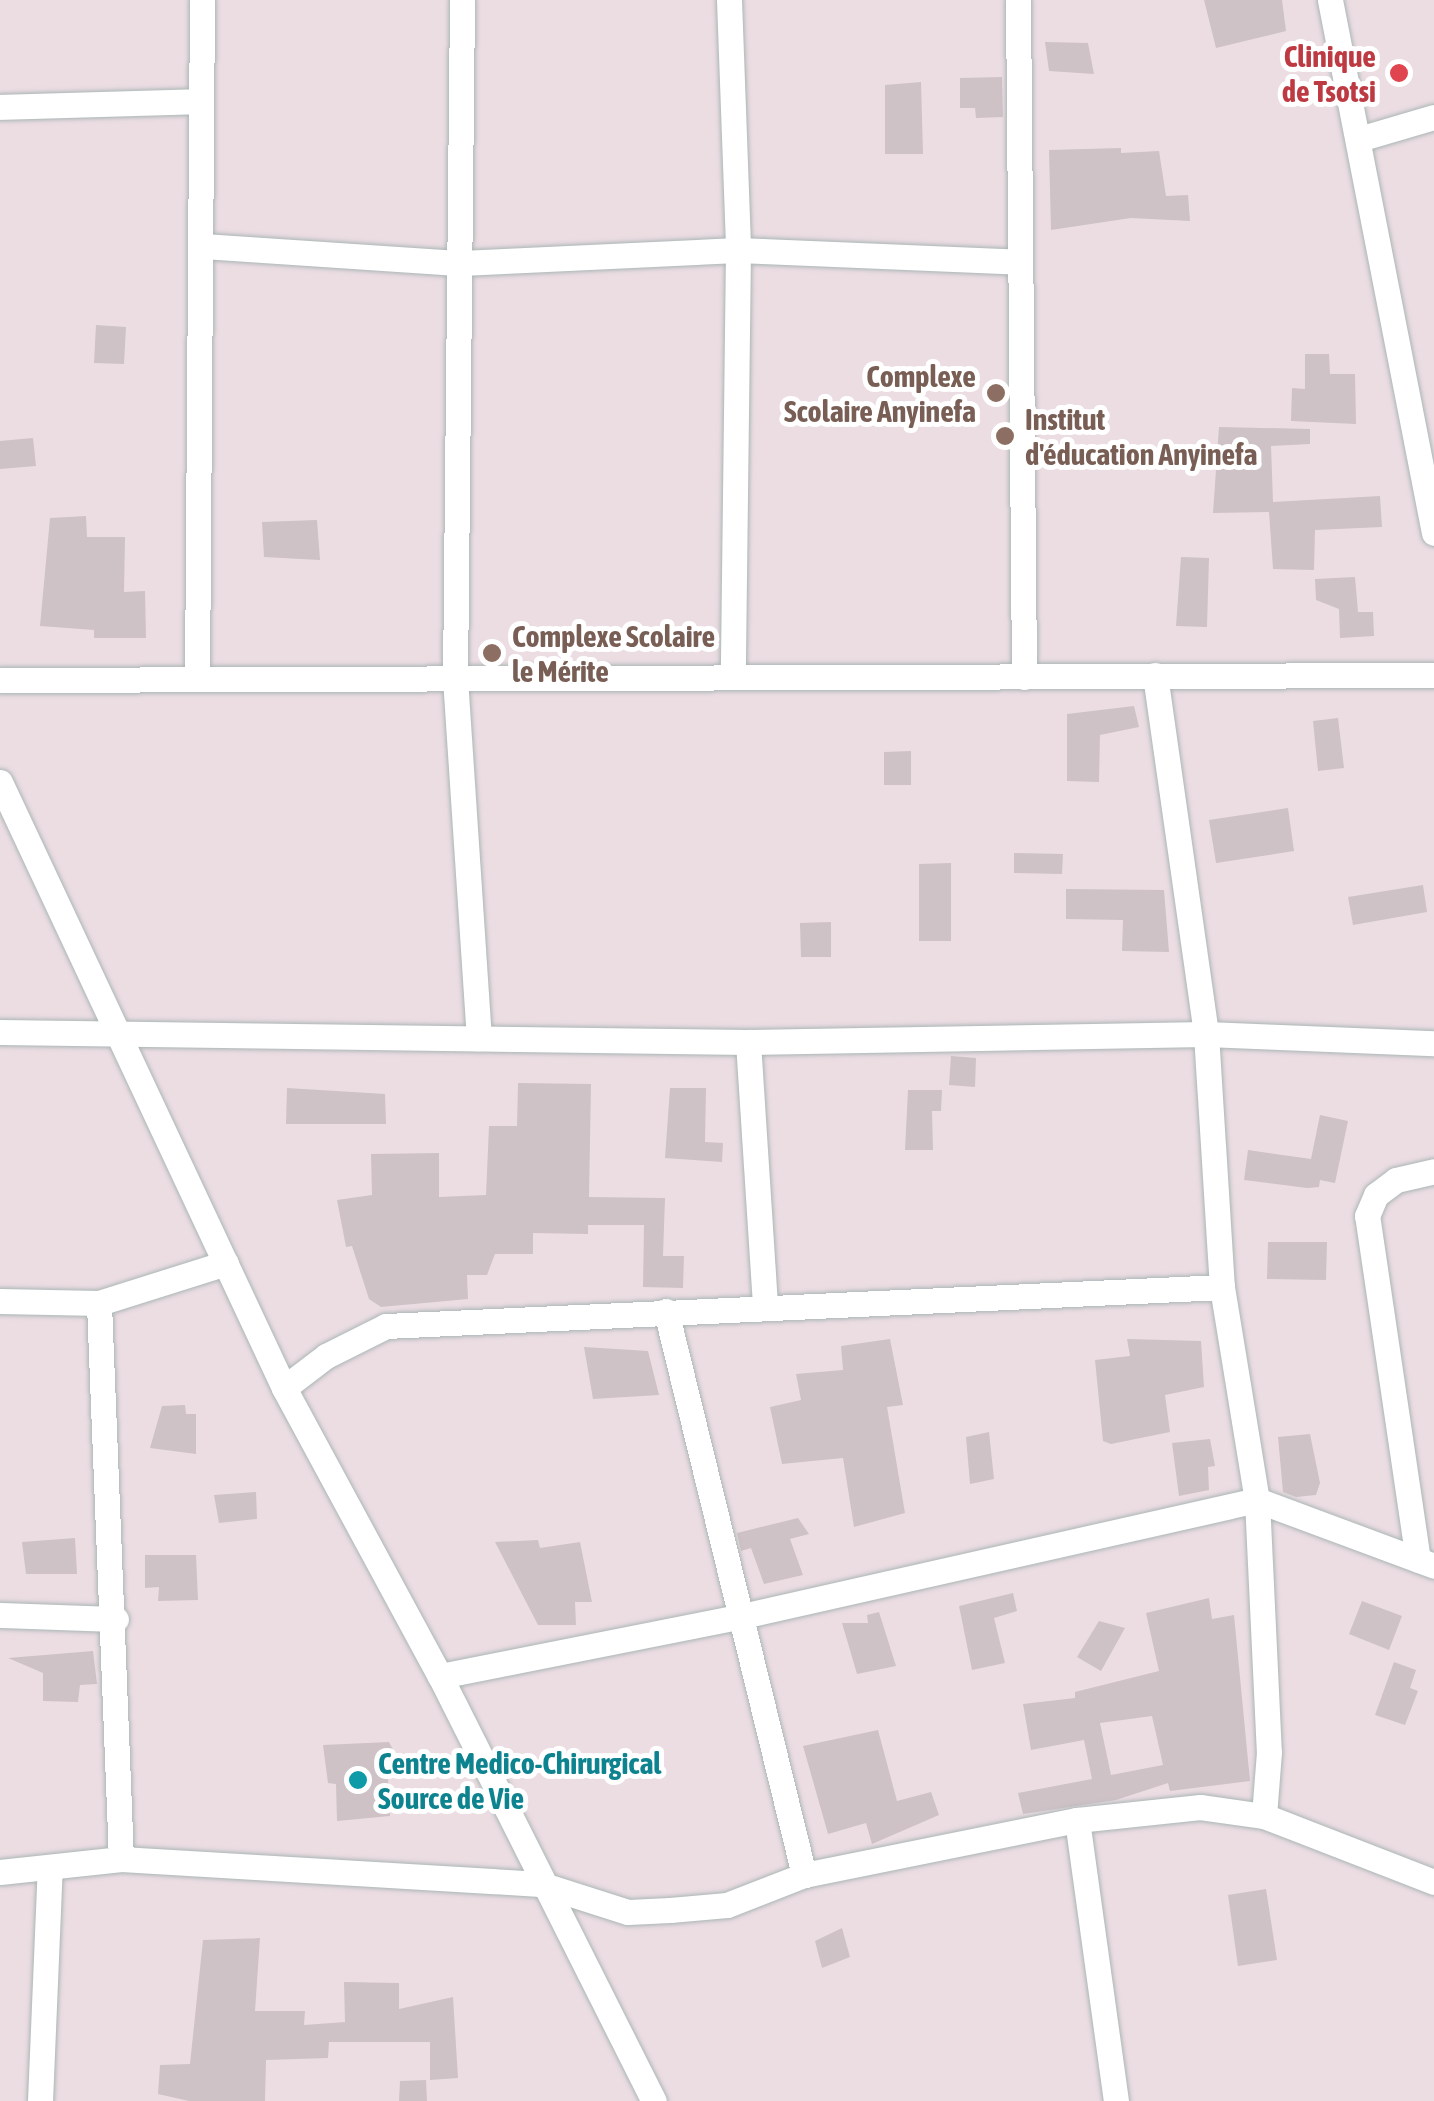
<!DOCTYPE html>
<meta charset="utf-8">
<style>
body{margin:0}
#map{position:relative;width:1434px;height:2101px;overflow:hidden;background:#ecdde3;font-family:"Asap Condensed",sans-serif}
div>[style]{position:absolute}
.building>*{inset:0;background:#cec2c6}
.roads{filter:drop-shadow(0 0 2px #abb6b5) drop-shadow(0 0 2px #abb6b5)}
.minor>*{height:25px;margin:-12.5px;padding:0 12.5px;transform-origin:12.5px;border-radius:12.5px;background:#fff}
.dots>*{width:28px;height:28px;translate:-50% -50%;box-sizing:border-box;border:5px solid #fff;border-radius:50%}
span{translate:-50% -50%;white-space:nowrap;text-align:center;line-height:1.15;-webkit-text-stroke:10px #fff;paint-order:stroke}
.health-label{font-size:30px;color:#be3a42;font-weight:700}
.right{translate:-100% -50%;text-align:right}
.education-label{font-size:30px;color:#785e54;font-weight:700}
.left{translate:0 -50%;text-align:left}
.culture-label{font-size:30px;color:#0d838f;font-weight:700}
</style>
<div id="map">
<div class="building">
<i style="clip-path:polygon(1204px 0,1282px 0,1286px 31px,1216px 48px)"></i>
<i style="clip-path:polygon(1045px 42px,1088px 43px,1094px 74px,1049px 71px)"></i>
<i style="clip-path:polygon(1002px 77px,1003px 117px,976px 118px,975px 108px,960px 108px,960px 78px)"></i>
<i style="clip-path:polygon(921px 82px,923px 154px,885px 154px,885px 85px)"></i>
<i style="clip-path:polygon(1121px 148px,1121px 153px,1159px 151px,1166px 196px,1188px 195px,1190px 221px,1131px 218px,1051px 230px,1049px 150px)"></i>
<i style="clip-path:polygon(96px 325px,126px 327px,124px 364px,94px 363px)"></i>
<i style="clip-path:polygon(1305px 354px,1329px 354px,1330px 374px,1355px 374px,1356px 424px,1291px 421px,1292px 388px,1305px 389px)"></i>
<i style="clip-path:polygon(1219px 427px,1310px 429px,1310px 444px,1271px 446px,1273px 502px,1380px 496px,1382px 527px,1315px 530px,1314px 570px,1273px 569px,1269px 512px,1213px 513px)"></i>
<i style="clip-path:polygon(33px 438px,36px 466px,0 469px,0 441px)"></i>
<i style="clip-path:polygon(86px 516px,87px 537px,125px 537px,124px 592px,145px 591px,146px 638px,94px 638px,94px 630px,40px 626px,50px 518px)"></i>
<i style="clip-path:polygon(317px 520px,320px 560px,264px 557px,262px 522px)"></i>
<i style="clip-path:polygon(1181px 557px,1209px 558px,1207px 627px,1176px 626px)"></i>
<i style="clip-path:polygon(1355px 577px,1358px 612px,1373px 612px,1374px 636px,1340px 638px,1339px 609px,1316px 600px,1315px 579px)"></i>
<i style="clip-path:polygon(1134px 706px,1139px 727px,1100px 735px,1099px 782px,1067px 781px,1067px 714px)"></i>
<i style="clip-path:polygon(1338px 718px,1344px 768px,1318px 771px,1313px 721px)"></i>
<i style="clip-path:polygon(911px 751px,911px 785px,884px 785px,884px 752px)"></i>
<i style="clip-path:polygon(1288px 808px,1294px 851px,1216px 863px,1209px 820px)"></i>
<i style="clip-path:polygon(1014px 853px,1063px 854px,1062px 874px,1014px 873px)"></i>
<i style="clip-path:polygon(951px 863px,951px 941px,919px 941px,919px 864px)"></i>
<i style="clip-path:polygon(1423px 885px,1427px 912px,1353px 925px,1348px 897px)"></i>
<i style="clip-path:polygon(1066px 889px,1164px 890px,1169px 952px,1122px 951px,1123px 920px,1066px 919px)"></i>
<i style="clip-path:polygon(831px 922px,831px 957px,801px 957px,800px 923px)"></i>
<i style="clip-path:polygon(951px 1056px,976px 1058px,975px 1087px,949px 1085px)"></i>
<i style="clip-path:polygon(518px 1083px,591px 1084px,589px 1197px,665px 1198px,663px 1256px,684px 1256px,683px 1288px,643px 1287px,644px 1225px,588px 1225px,588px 1234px,533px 1233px,533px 1254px,495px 1254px,487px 1275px,467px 1275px,468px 1299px,381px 1307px,369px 1299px,352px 1246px,346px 1247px,337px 1200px,372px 1195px,371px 1154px,439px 1153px,439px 1197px,486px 1195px,489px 1126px,517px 1126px)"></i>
<i style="clip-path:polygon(287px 1088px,385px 1094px,386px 1124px,286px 1124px)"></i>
<i style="clip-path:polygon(670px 1088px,706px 1088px,705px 1142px,723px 1143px,722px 1162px,665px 1158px)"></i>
<i style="clip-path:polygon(908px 1090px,942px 1090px,941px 1111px,932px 1111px,933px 1150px,905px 1150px)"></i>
<i style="clip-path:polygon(1320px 1115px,1348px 1121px,1335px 1183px,1320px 1180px,1319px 1187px,1307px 1188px,1244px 1180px,1248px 1150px,1311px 1159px)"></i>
<i style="clip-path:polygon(1268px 1242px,1327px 1242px,1326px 1280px,1267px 1279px)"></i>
<i style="clip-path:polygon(890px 1339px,903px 1405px,887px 1407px,905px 1513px,854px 1527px,843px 1458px,782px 1464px,770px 1407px,801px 1400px,796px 1374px,843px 1370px,841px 1346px)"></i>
<i style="clip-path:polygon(1127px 1339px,1201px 1341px,1204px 1387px,1165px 1395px,1170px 1432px,1111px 1444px,1103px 1441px,1095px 1360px,1130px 1356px)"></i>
<i style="clip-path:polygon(584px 1347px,648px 1351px,659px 1395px,593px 1399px)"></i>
<i style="clip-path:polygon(185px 1405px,186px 1414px,196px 1414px,196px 1454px,150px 1448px,162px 1406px)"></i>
<i style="clip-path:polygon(989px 1432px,994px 1479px,970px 1484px,966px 1437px)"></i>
<i style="clip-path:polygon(1310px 1434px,1320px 1483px,1316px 1495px,1296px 1497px,1283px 1492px,1278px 1437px)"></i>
<i style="clip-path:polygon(1210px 1439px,1215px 1466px,1208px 1467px,1209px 1490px,1179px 1496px,1172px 1443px)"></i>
<i style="clip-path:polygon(256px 1492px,257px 1519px,219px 1523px,214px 1495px)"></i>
<i style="clip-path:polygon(798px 1518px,809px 1534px,790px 1539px,803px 1575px,764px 1584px,751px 1548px,741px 1551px,737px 1533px)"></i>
<i style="clip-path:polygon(75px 1538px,77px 1574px,26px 1574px,22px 1542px)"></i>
<i style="clip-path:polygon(538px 1540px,540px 1548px,580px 1542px,592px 1602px,575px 1602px,576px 1625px,538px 1625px,495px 1542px)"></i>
<i style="clip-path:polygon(145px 1555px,196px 1555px,198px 1600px,158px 1601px,159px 1587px,145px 1588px)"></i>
<i style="clip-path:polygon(1013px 1593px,1017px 1611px,994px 1618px,1005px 1663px,972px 1670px,959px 1606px)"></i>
<i style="clip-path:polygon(evenodd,1209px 1598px,1212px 1619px,1234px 1615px,1250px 1781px,1170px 1791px,1168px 1783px,1116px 1800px,1023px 1814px,1018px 1793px,1092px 1779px,1084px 1740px,1031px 1750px,1023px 1704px,1075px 1698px,1075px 1692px,1159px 1671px,1146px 1613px,1209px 1598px,1152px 1716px,1163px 1765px,1111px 1775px,1100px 1723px,1152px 1716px)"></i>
<i style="clip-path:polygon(1362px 1601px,1402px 1616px,1389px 1650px,1349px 1634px)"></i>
<i style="clip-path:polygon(879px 1612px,896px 1666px,857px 1674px,842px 1623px,868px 1623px,867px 1615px)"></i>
<i style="clip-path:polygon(1099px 1621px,1125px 1628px,1101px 1671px,1077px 1657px)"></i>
<i style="clip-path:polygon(93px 1651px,97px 1684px,80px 1685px,78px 1702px,43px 1701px,43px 1673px,8px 1658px)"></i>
<i style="clip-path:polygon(1394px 1662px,1416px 1670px,1410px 1688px,1418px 1691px,1405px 1725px,1375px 1715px)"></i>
<i style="clip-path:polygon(878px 1730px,897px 1801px,931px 1792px,939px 1815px,872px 1844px,866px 1823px,828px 1834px,803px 1746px)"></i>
<i style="clip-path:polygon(389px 1742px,407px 1776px,388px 1778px,390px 1816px,337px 1821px,336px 1784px,328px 1783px,323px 1745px)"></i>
<i style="clip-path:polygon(1266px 1889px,1277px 1960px,1238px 1966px,1228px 1895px)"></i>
<i style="clip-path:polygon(842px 1928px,850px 1957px,822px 1968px,815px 1941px)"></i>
<i style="clip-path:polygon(260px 1938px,255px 2011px,305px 2011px,304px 2025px,345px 2022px,344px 1982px,399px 1983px,399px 2009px,453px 1997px,458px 2078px,430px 2080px,430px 2042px,329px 2042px,328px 2058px,266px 2060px,265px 2101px,189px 2101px,158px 2094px,160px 2065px,190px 2064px,203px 1940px)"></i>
<i style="clip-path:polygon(426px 2080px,427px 2101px,399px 2101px,400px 2081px)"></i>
</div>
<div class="roads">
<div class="minor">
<i style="left:462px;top:0;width:678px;rotate:90.59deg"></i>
<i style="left:455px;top:678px;width:361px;rotate:86.2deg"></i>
<i style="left:729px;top:0;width:250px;rotate:87.9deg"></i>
<i style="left:738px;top:250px;width:427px;rotate:90.7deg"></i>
<i style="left:1018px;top:0;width:677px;rotate:89.49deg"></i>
<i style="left:1330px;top:0;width:543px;rotate:78.96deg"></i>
<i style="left:0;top:107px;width:201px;rotate:-1.7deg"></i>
<i style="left:1359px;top:139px;width:78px;rotate:-16.3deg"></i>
<i style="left:203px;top:246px;width:259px;rotate:3.8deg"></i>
<i style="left:461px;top:263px;width:277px;rotate:-2.7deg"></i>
<i style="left:738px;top:250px;width:282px;rotate:2.4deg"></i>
<i style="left:1155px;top:675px;width:363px;rotate:81.9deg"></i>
<i style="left:1206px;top:1034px;width:254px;rotate:86.4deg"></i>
<i style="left:1222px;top:1287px;width:216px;rotate:80.7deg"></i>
<i style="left:1257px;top:1500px;width:252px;rotate:87.3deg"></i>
<i style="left:1269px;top:1752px;width:64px;rotate:94.5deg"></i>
<i style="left:197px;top:679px;width:679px;rotate:-89.58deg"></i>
<i style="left:0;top:680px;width:1434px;rotate:-0.2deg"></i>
<i style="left:0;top:782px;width:669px;rotate:64.89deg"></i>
<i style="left:284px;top:1388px;width:328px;rotate:61.6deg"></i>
<i style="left:440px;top:1676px;width:476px;rotate:63.3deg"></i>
<i style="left:0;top:1032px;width:748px;rotate:0.77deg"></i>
<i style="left:748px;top:1042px;width:458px;rotate:-1deg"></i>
<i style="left:1206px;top:1034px;width:228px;rotate:2.3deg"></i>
<i style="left:748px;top:1042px;width:264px;rotate:86.3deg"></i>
<i style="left:0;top:1301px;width:99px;rotate:1.2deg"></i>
<i style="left:666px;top:1311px;width:581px;rotate:76.25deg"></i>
<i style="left:284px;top:1388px;width:53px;rotate:-37.3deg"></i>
<i style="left:326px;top:1356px;width:67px;rotate:-26.6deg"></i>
<i style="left:386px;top:1326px;width:837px;rotate:-2.67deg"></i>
<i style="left:1418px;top:1560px;width:348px;rotate:-98.4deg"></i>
<i style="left:1367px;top:1216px;width:23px;rotate:-67deg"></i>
<i style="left:1376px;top:1195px;width:25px;rotate:-37deg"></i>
<i style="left:1396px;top:1180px;width:39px;rotate:-13deg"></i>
<i style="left:0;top:1615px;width:116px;rotate:2deg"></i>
<i style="left:440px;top:1676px;width:304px;rotate:-11.2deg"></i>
<i style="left:738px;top:1617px;width:532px;rotate:-12.7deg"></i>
<i style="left:1257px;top:1500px;width:189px;rotate:20.4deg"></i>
<i style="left:1077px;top:1820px;width:284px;rotate:82.1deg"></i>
<i style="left:121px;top:1859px;width:556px;rotate:-92.27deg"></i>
<i style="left:99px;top:1303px;width:133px;rotate:-17.5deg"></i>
<i style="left:0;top:1872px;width:122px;rotate:-6.1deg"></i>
<i style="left:121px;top:1859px;width:420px;rotate:3.4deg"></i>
<i style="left:540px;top:1884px;width:92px;rotate:17.7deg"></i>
<i style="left:628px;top:1912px;width:42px;rotate:-2.7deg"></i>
<i style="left:670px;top:1910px;width:57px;rotate:-5deg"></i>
<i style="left:727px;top:1905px;width:83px;rotate:-21.3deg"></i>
<i style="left:804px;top:1875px;width:278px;rotate:-11.4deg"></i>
<i style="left:1077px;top:1820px;width:124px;rotate:-6deg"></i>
<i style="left:1200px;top:1807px;width:65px;rotate:8deg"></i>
<i style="left:1264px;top:1816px;width:182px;rotate:21.2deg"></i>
<i style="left:40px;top:2101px;width:234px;rotate:-87.6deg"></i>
</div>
</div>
<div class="dots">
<i style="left:1399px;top:73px;background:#e0444e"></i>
<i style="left:996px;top:393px;background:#8d6e63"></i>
<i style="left:1005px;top:436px;background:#8d6e63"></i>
<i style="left:492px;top:653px;background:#8d6e63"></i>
<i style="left:358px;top:1780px;background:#0f9aa8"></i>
</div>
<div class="health-label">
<span class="right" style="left:1376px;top:73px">Clinique<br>de Tsotsi</span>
</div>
<div class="education-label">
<span class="right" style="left:976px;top:393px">Complexe<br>Scolaire Anyinefa</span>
<span class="left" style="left:1025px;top:436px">Institut<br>d'éducation Anyinefa</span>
<span class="left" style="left:512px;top:653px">Complexe Scolaire<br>le Mérite</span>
</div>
<div class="culture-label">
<span class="left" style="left:378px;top:1780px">Centre Medico-Chirurgical<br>Source de Vie</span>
</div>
</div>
